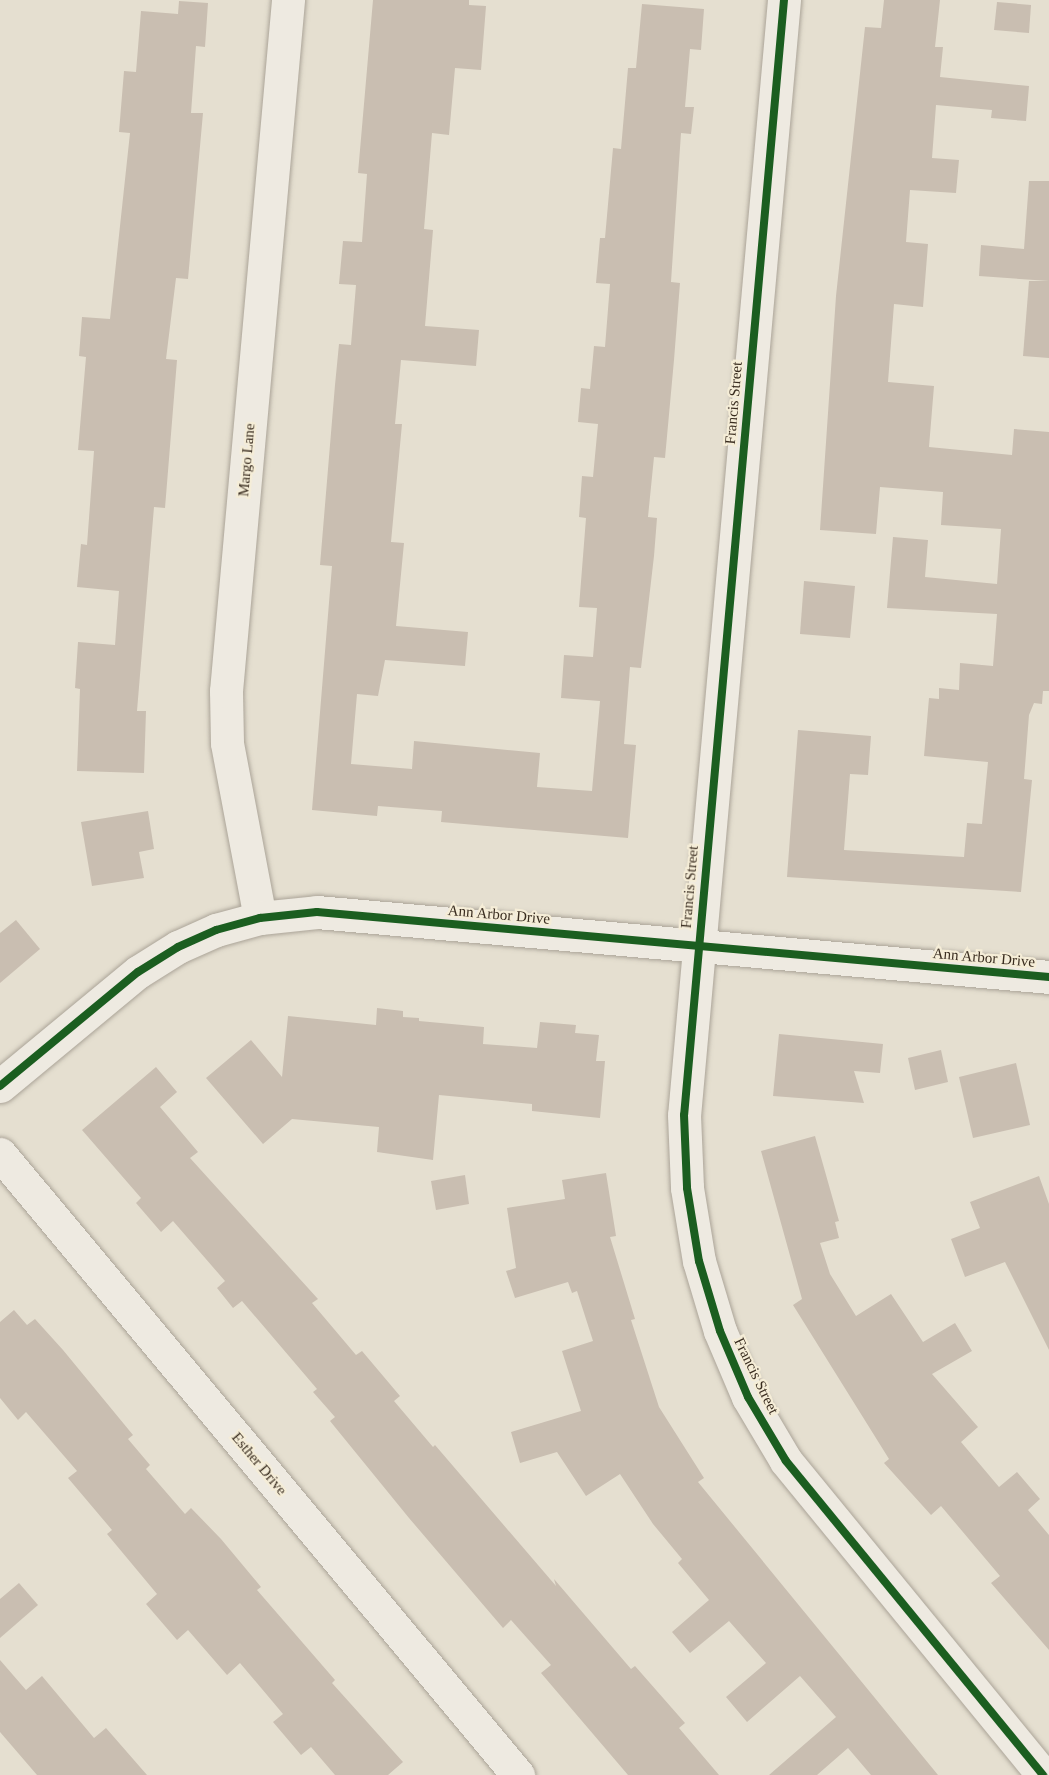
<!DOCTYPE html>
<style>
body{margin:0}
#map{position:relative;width:1049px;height:1775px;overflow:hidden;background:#e5dfd0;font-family:Georgia,serif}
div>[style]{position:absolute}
.building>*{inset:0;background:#c9beb1}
.roads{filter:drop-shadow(0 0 2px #aba498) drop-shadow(0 0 2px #aba498)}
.street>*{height:33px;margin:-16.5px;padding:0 16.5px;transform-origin:16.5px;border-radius:16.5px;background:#eeeae1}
.cycleway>*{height:8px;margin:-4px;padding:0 4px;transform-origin:4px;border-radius:4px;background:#1b5e20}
span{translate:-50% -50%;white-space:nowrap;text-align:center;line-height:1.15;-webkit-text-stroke:4.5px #f5edd7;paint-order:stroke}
.street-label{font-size:15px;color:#3a2d20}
</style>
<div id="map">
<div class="building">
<i style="clip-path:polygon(373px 0,469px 0,469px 5px,486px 6px,481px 70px,455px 68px,449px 135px,432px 133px,424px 229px,433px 230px,425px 326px,479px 330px,476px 366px,401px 360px,395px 424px,402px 424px,391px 542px,404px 543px,396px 626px,468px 632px,465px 666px,385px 660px,378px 696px,357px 694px,351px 764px,412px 769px,414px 741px,540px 753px,537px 787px,592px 791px,600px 701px,561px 698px,564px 655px,593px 657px,597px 608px,579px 607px,586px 518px,579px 517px,582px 476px,593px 477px,598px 424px,578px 422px,581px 388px,590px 389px,594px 346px,605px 347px,610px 284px,596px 283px,600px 238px,605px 238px,613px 148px,621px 149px,628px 68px,636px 68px,642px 4px,704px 9px,701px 50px,690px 49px,685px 107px,694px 107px,691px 134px,681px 133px,671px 282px,680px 283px,674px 360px,665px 458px,654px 457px,648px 517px,657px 518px,654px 556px,641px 668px,630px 667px,624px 744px,636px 745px,628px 838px,441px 822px,442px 811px,378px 806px,377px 816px,312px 810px,332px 566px,320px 565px,335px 385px,339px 344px,351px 345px,356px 285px,339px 284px,343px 241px,362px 242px,367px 174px,358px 173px)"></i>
<i style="clip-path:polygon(884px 0,940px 0,935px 47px,943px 47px,940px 77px,1029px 86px,1026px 121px,991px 118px,992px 110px,936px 105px,932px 158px,959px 160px,956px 193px,910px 190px,906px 242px,928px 244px,923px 307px,894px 304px,888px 382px,934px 386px,929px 447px,1012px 455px,1014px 429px,1049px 432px,1049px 691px,1043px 691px,1042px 704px,1034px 703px,1029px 715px,1024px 779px,1032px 780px,1021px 892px,787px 877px,798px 730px,871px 736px,868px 775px,850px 774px,844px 850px,964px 857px,967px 823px,982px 824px,988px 762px,924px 756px,929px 698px,939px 699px,939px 688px,959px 690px,960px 663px,993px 666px,997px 614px,887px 608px,893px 537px,928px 540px,925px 577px,997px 584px,1001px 529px,941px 525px,943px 492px,880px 487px,876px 534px,820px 530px,836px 296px,865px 27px,881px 28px)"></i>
<i style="clip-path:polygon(179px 1px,208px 3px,205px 47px,196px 46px,191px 113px,203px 113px,188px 279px,176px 278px,166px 359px,177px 360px,165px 508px,154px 507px,137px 711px,146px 711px,144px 773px,77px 771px,80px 689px,75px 688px,78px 642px,115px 645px,119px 591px,77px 587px,81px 544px,87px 545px,94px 451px,78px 450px,86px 357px,79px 356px,82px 317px,110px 319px,130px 133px,119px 132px,124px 71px,136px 72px,141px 11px,178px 14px)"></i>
<i style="clip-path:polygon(997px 2px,1031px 5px,1029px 33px,994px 30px)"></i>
<i style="clip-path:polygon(1029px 181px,1049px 181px,1049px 281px,979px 276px,981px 245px,1024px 249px)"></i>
<i style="clip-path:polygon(1029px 281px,1049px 281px,1049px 358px,1023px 356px)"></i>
<i style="clip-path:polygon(804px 581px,855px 586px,850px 638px,800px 634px)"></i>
<i style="clip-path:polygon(148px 811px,154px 849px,139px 852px,144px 878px,92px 886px,81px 822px)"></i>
<i style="clip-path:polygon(16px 920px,40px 949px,0 983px,0 933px)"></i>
<i style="clip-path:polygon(377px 1008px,403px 1011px,403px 1017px,419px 1018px,419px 1021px,484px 1027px,483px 1044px,537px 1048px,540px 1022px,576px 1025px,575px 1033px,599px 1035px,596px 1061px,605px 1061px,600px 1118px,532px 1111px,532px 1104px,439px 1095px,433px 1160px,377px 1152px,379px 1127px,292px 1119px,263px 1144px,206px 1078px,251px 1040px,282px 1077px,288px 1016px,376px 1025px)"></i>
<i style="clip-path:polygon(779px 1034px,883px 1044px,880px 1073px,854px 1071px,864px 1103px,773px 1096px)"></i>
<i style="clip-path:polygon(941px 1050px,948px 1082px,915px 1090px,908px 1058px)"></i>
<i style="clip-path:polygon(1016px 1063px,1030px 1125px,973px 1138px,959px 1077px)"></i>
<i style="clip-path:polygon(156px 1067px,177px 1092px,160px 1107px,198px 1152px,190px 1158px,318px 1299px,312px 1303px,356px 1355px,362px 1351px,400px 1396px,394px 1401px,433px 1447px,435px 1445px,556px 1586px,554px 1579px,631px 1669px,635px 1666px,685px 1723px,679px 1728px,719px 1775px,628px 1775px,541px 1673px,551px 1665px,511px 1620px,503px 1628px,409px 1518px,330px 1421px,335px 1417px,313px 1392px,317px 1389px,242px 1301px,233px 1308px,217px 1288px,225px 1281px,173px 1221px,161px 1232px,136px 1203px,141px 1198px,82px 1130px)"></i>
<i style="clip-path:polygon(815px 1136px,839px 1221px,835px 1222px,839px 1238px,820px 1243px,830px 1274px,856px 1316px,891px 1294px,923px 1342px,955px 1323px,972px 1351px,932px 1374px,978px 1427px,961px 1442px,999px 1487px,1017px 1472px,1040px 1499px,1028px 1510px,1049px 1535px,1049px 1650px,991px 1583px,1000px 1576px,941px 1506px,931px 1515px,884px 1463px,889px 1459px,793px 1305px,802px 1299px,761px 1151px)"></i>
<i style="clip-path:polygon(606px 1173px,616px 1236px,610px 1237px,635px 1319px,631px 1320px,659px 1407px,704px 1478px,698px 1482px,938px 1775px,871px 1775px,848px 1748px,817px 1775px,769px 1775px,836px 1717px,800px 1676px,747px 1722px,726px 1697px,766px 1663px,729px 1621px,690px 1653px,672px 1632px,709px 1600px,678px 1563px,682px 1559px,653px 1524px,620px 1474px,586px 1496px,557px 1452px,520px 1463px,511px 1432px,581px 1411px,562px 1351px,593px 1341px,577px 1291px,572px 1293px,568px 1282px,515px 1298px,506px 1271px,516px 1268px,507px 1208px,565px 1199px,562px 1180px)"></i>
<i style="clip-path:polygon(465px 1175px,469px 1204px,436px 1210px,431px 1181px)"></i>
<i style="clip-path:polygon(1039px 1176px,1049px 1204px,1049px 1350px,1005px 1262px,965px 1277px,951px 1239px,980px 1228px,970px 1202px)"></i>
<i style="clip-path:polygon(14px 1310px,27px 1325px,35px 1319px,63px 1350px,133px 1435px,128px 1439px,150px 1465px,146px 1469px,185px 1514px,191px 1508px,221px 1539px,261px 1587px,257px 1590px,335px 1680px,332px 1683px,403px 1762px,388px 1775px,335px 1775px,311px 1747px,301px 1755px,273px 1722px,283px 1714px,240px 1663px,227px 1675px,188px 1630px,177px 1640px,146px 1604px,157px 1594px,107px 1534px,112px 1530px,68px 1478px,77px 1471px,26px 1412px,18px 1420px,0 1398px,0 1322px)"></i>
<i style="clip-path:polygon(19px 1583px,38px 1605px,0 1638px,0 1599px)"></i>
<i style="clip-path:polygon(0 1660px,26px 1690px,42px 1676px,94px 1738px,106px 1728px,147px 1775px,37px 1775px,0 1732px)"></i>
</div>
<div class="roads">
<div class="street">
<i style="left:784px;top:0;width:1119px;rotate:95.12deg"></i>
<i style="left:684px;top:1115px;width:73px;rotate:87.6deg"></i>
<i style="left:687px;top:1188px;width:74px;rotate:80.7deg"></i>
<i style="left:699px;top:1261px;width:73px;rotate:73.3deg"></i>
<i style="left:720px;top:1331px;width:72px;rotate:67deg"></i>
<i style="left:748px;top:1397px;width:74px;rotate:59.3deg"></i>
<i style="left:786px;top:1461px;width:406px;rotate:50.7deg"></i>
<i style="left:260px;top:918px;width:178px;rotate:-100.7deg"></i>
<i style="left:227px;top:743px;width:52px;rotate:-91.1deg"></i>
<i style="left:226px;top:691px;width:694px;rotate:-84.87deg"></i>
<i style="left:0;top:1086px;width:179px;rotate:-39.6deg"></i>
<i style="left:138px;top:972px;width:47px;rotate:-32deg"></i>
<i style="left:178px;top:947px;width:42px;rotate:-24.1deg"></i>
<i style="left:216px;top:930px;width:46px;rotate:-15.3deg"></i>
<i style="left:260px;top:918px;width:57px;rotate:-6deg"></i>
<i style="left:317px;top:912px;width:735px;rotate:5.07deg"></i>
<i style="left:0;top:1154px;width:809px;rotate:50.17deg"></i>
</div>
</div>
<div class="cycleway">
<i style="left:784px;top:0;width:1119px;rotate:95.12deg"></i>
<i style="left:684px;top:1115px;width:73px;rotate:87.6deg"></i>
<i style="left:687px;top:1188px;width:74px;rotate:80.7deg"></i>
<i style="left:699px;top:1261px;width:73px;rotate:73.3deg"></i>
<i style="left:720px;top:1331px;width:72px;rotate:67deg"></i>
<i style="left:748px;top:1397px;width:74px;rotate:59.3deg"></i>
<i style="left:786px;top:1461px;width:406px;rotate:50.7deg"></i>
<i style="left:0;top:1086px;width:179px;rotate:-39.6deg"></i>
<i style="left:138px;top:972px;width:47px;rotate:-32deg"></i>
<i style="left:178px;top:947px;width:42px;rotate:-24.1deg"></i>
<i style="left:216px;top:930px;width:46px;rotate:-15.3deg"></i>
<i style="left:260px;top:918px;width:57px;rotate:-6deg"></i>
<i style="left:317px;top:912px;width:735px;rotate:5.07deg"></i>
</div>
<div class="street-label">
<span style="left:734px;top:403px;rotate:-85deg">Francis Street</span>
<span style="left:247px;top:460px;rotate:-85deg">Margo Lane</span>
<span style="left:690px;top:887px;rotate:-85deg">Francis Street</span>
<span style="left:499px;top:915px;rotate:5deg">Ann Arbor Drive</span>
<span style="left:984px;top:958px;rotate:5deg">Ann Arbor Drive</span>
<span style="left:756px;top:1376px;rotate:64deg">Francis Street</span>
<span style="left:259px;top:1464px;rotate:50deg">Esther Drive</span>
</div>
</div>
